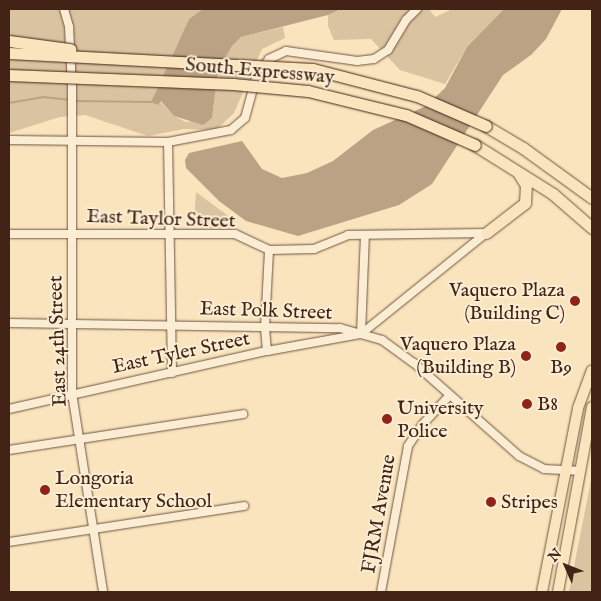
<!DOCTYPE html>
<style>
body{margin:0}
#map{position:relative;width:601px;height:601px;overflow:hidden;background:#f9e4bd;font-family:"IM FELL English",serif}
div>[style]{position:absolute}
.green>*{inset:0;background:#dac3a0}
.water>*{inset:0;background:#bba284}
.stream>*{height:2px;margin:-1px;padding:0 1px;transform-origin:1px;border-radius:1px;background:#bba284}
.roads{filter:drop-shadow(0 0 1px #70533f) drop-shadow(0 0 1px #70533f)}
.minor>*{height:8px;margin:-4px;padding:0 4px;transform-origin:4px;border-radius:4px;background:#fbedd4}
.major>*{height:10px;margin:-5px;padding:0 5px;transform-origin:5px;border-radius:5px;background:#f9e4bd}
.highway>*{height:11px;margin:-5.5px;padding:0 5.5px;transform-origin:5.5px;border-radius:5.5px;background:#f9e4bd}
.bridges{filter:drop-shadow(0 0 1px #422315) drop-shadow(0 0 1px #422315)}
.highway-bridge>*{height:11px;margin:-5.5px;padding:0 5.5px;transform-origin:5.5px;border-radius:5.5px;background:#f9e4bd}
.dots>*{width:14px;height:14px;translate:-50% -50%;box-sizing:border-box;border:2px solid #fbedd4;border-radius:50%}
span{translate:-50% -50%;white-space:nowrap;text-align:center;line-height:1.15;-webkit-text-stroke:4px #fbedd4;paint-order:stroke}
.street-label{font-size:20px;color:#422315}
.poi-label{font-size:20px;color:#422315}
.right{translate:-100% -50%;text-align:right}
.left{translate:0 -50%;text-align:left}
.frame{position:absolute;inset:0;border:10px solid #422315;pointer-events:none}
.north{position:absolute;left:541px;top:541px;width:50px;height:50px;-webkit-text-stroke:4px #fbedd4;paint-order:stroke;rotate:314deg;font-size:14px;font-weight:700;line-height:20px;text-align:center;color:#422315}
.north::after{content:'';display:block;margin:auto;width:18px;height:22px;background:#422315;clip-path:polygon(50% 0,100% 100%,50% 72%,0 100%)}
</style>
<div id="map">
<div class="green">
<i style="clip-path:polygon(9px 9px,203px 9px,189px 19px,151px 102px,160px 101px,174px 116px,186px 122px,212px 118px,218px 71px,232px 46px,241px 37px,283px 27px,285px 38px,262px 49px,234px 113px,216px 130px,184px 129px,148px 136px,85px 115px,60px 117px,9px 133px)"></i>
<i style="clip-path:polygon(341px 9px,429px 9px,435px 17px,453px 9px,504px 9px,467px 47px,445px 84px,400px 70px,371px 39px,334px 40px,328px 26px,328px 15px)"></i>
<i style="clip-path:polygon(196px 192px,235px 221px,234px 227px,202px 228px,194px 222px)"></i>
<i style="clip-path:polygon(592px 475px,592px 592px,569px 592px)"></i>
</div>
<div class="water">
<i style="clip-path:polygon(203px 9px,341px 9px,328px 15px,241px 37px,232px 46px,218px 71px,212px 118px,203px 125px,174px 116px,161px 101px,158px 105px,151px 102px,189px 19px)"></i>
<i style="clip-path:polygon(504px 9px,562px 9px,546px 39px,531px 55px,503px 75px,432px 184px,399px 205px,298px 236px,246px 221px,219px 201px,186px 168px,185px 160px,189px 153px,242px 141px,262px 169px,282px 178px,307px 173px,333px 161px,373px 130px,426px 106px,445px 88px,467px 47px)"></i>
</div>
<div class="stream">
<i style="left:75px;top:101px;width:76px;rotate:0.8deg"></i>
<i style="left:9px;top:103px;width:35px;rotate:-10deg"></i>
<i style="left:43px;top:97px;width:28px;rotate:6deg"></i>
</div>
<div class="roads">
<div class="minor">
<i style="left:64px;top:9px;width:19px;rotate:74deg"></i>
<i style="left:69px;top:27px;width:60px;rotate:87.1deg"></i>
<i style="left:72px;top:87px;width:306px;rotate:90deg"></i>
<i style="left:72px;top:393px;width:201px;rotate:81.1deg"></i>
<i style="left:9px;top:140px;width:159px;rotate:0.7deg"></i>
<i style="left:168px;top:142px;width:64px;rotate:-10.8deg"></i>
<i style="left:231px;top:130px;width:18px;rotate:-41deg"></i>
<i style="left:245px;top:118px;width:46px;rotate:-74.7deg"></i>
<i style="left:257px;top:74px;width:19px;rotate:-51deg"></i>
<i style="left:269px;top:59px;width:19px;rotate:-25deg"></i>
<i style="left:286px;top:51px;width:72px;rotate:8deg"></i>
<i style="left:357px;top:61px;width:17px;rotate:-7deg"></i>
<i style="left:374px;top:59px;width:17px;rotate:-33deg"></i>
<i style="left:388px;top:50px;width:35px;rotate:-59deg"></i>
<i style="left:406px;top:20px;width:16px;rotate:-45deg"></i>
<i style="left:168px;top:142px;width:231px;rotate:89deg"></i>
<i style="left:9px;top:234px;width:226px"></i>
<i style="left:235px;top:234px;width:38px;rotate:25deg"></i>
<i style="left:269px;top:250px;width:45px;rotate:-1.3deg"></i>
<i style="left:314px;top:249px;width:37px;rotate:-22deg"></i>
<i style="left:348px;top:235px;width:138px;rotate:-0.8deg"></i>
<i style="left:9px;top:323px;width:331px;rotate:0.9deg"></i>
<i style="left:340px;top:328px;width:44px;rotate:15.9deg"></i>
<i style="left:382px;top:340px;width:39px;rotate:36deg"></i>
<i style="left:414px;top:363px;width:140px;rotate:41.5deg"></i>
<i style="left:519px;top:456px;width:28px;rotate:27deg"></i>
<i style="left:544px;top:469px;width:34px;rotate:3deg"></i>
<i style="left:361px;top:334px;width:99px;rotate:-87.7deg"></i>
<i style="left:267px;top:351px;width:24px;rotate:-95deg"></i>
<i style="left:265px;top:327px;width:77px;rotate:-87deg"></i>
<i style="left:9px;top:409px;width:264px;rotate:-12.7deg"></i>
<i style="left:267px;top:351px;width:96px;rotate:-10.3deg"></i>
<i style="left:361px;top:334px;width:161px;rotate:-38.9deg"></i>
<i style="left:9px;top:450px;width:237px;rotate:-8.7deg"></i>
<i style="left:9px;top:542px;width:238px;rotate:-8.7deg"></i>
<i style="left:381px;top:592px;width:148px;rotate:-79.5deg"></i>
<i style="left:408px;top:446px;width:25px;rotate:-56deg"></i>
<i style="left:422px;top:425px;width:40px;rotate:-47deg"></i>
</div>
<div class="major">
<i style="left:542px;top:592px;width:187px;rotate:-78.9deg"></i>
<i style="left:578px;top:408px;width:40px;rotate:-69.8deg"></i>
<i style="left:558px;top:592px;width:188px;rotate:-79.6deg"></i>
</div>
<div class="highway">
<i style="left:486px;top:126px;width:43px;rotate:30.7deg"></i>
<i style="left:523px;top:148px;width:85px;rotate:35.9deg"></i>
<i style="left:475px;top:145px;width:92px;rotate:32.1deg"></i>
<i style="left:553px;top:194px;width:52px;rotate:41.1deg"></i>
<i style="left:486px;top:233px;width:49px;rotate:-37.6deg"></i>
<i style="left:525px;top:203px;width:18px;rotate:-87deg"></i>
<i style="left:526px;top:185px;width:13px;rotate:-122deg"></i>
</div>
</div>
<div class="bridges">
<div class="highway-bridge">
<i style="left:9px;top:41px;width:62px;rotate:7.5deg"></i>
<i style="left:9px;top:53px;width:304px;rotate:3deg"></i>
<i style="left:313px;top:69px;width:107px;rotate:14.6deg"></i>
<i style="left:417px;top:96px;width:75px;rotate:23.5deg"></i>
<i style="left:9px;top:75px;width:224px;rotate:2.3deg"></i>
<i style="left:233px;top:84px;width:75px;rotate:5.3deg"></i>
<i style="left:308px;top:91px;width:101px;rotate:13.8deg"></i>
<i style="left:406px;top:115px;width:75px;rotate:23.5deg"></i>
</div>
</div>
<div class="dots">
<i style="left:575px;top:301px;background:#8f2418"></i>
<i style="left:561px;top:347px;background:#8f2418"></i>
<i style="left:526px;top:356px;background:#8f2418"></i>
<i style="left:527px;top:404px;background:#8f2418"></i>
<i style="left:387px;top:419px;background:#8f2418"></i>
<i style="left:45px;top:490px;background:#8f2418"></i>
<i style="left:491px;top:502px;background:#8f2418"></i>
</div>
<div class="street-label">
<span style="left:260px;top:71px;rotate:5deg">South Expressway</span>
<span style="left:161px;top:219px;rotate:2deg">East Taylor Street</span>
<span style="left:266px;top:311px;rotate:2deg">East Polk Street</span>
<span style="left:58px;top:341px;rotate:-92deg">East 24th Street</span>
<span style="left:181px;top:353px;rotate:-12deg">East Tyler Street</span>
<span style="left:379px;top:514px;rotate:-80deg">FJRM Avenue</span>
</div>
<div class="poi-label">
<span class="right" style="left:565px;top:302px">Vaquero Plaza<br>(Building C)</span>
<span class="right" style="left:516px;top:356px">Vaquero Plaza<br>(Building B)</span>
<span style="left:561px;top:367px">B9</span>
<span class="left" style="left:537px;top:404px">B8</span>
<span class="left" style="left:397px;top:420px">University<br>Police</span>
<span class="left" style="left:55px;top:490px">Longoria<br>Elementary School</span>
<span class="left" style="left:501px;top:502px">Stripes</span>
</div>
<div class="frame"></div>
<div class="north">N</div>
</div>
